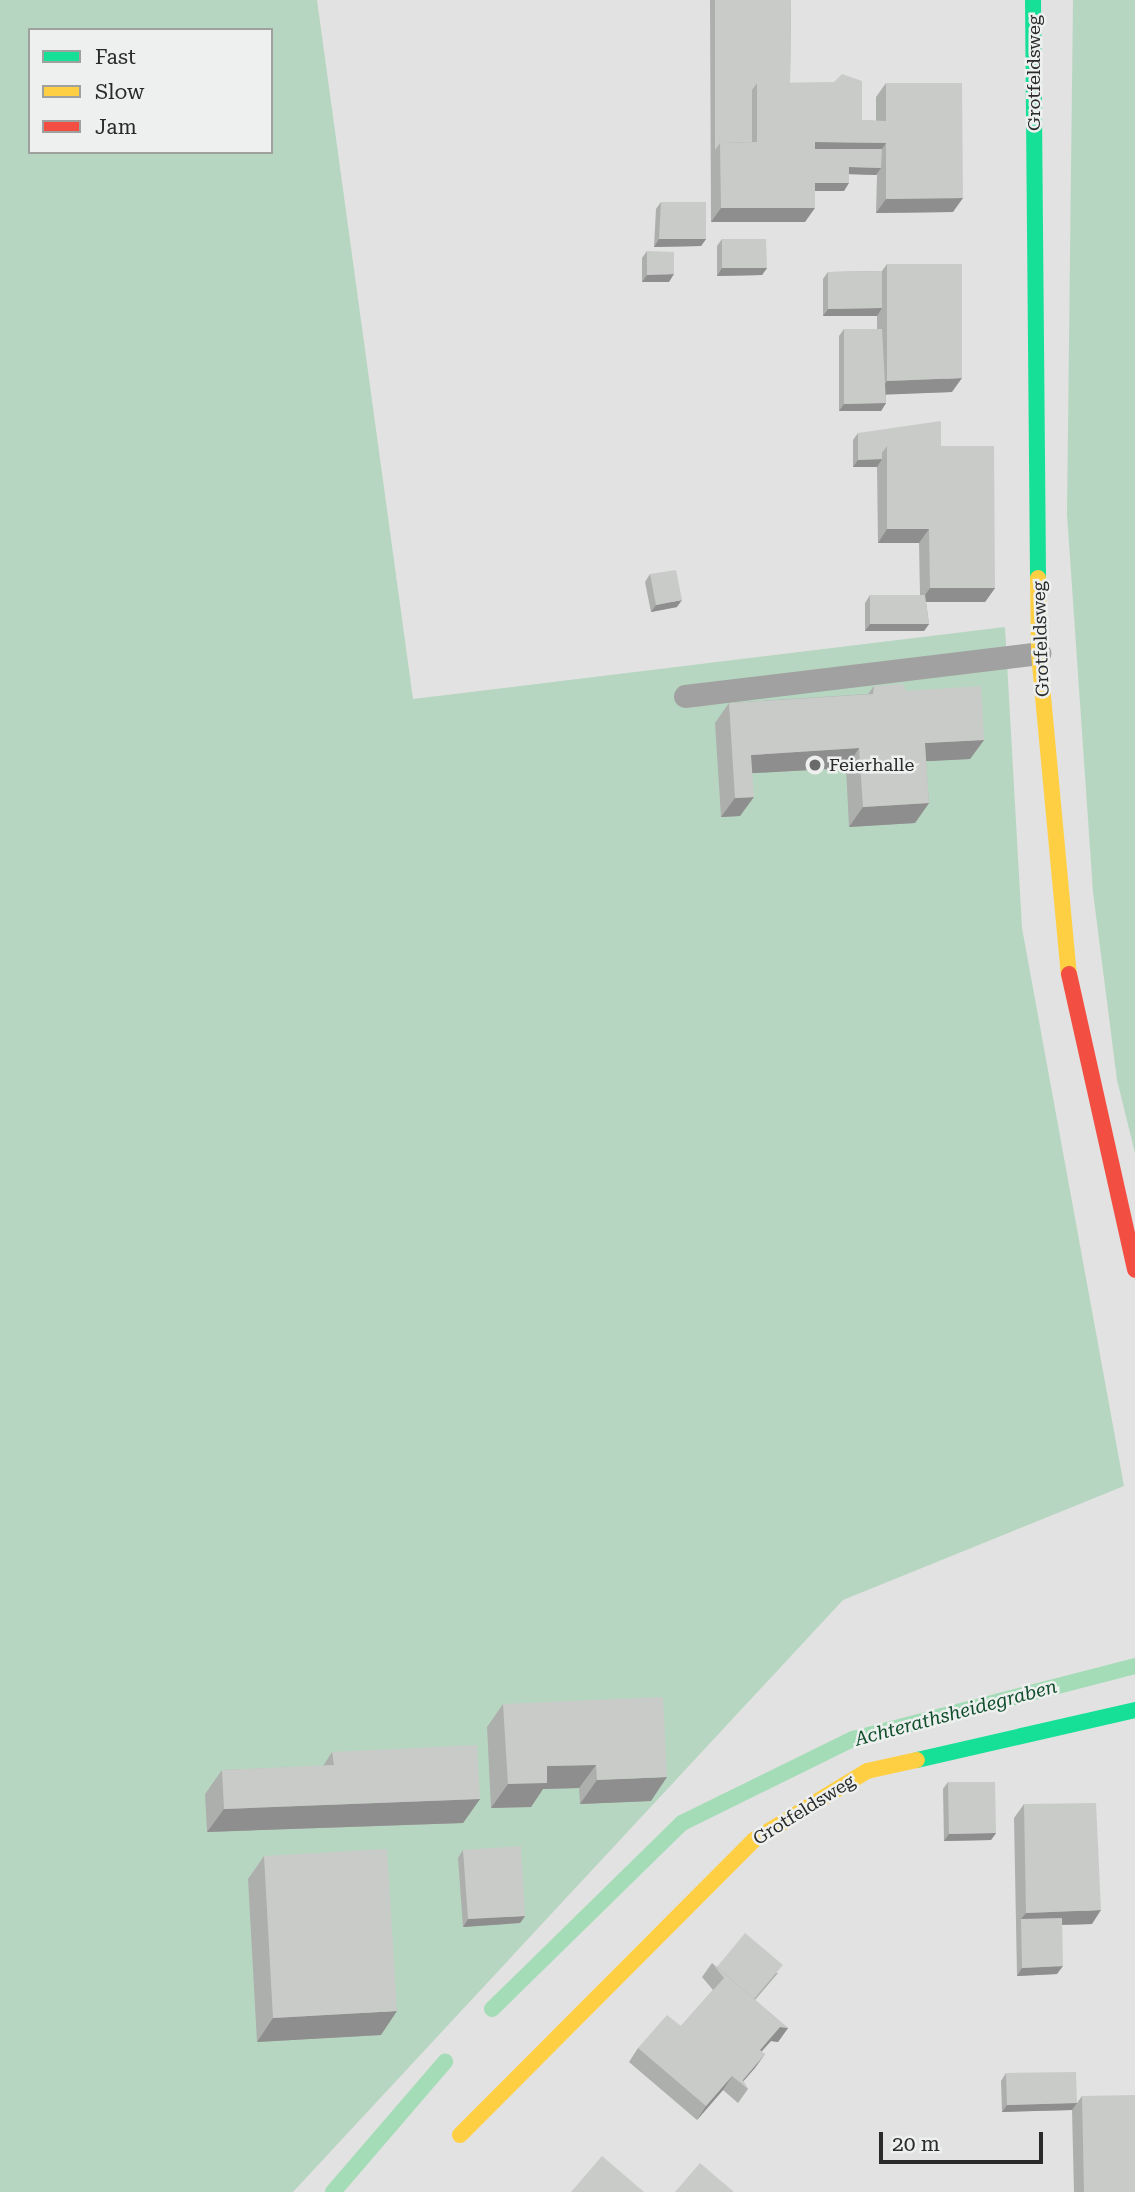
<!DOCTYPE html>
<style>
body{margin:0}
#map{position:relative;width:1135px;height:2192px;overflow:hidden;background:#e1e2e1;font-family:"Roboto Serif",serif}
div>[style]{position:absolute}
.green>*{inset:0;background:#b7d6c1}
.stream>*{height:16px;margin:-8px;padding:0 8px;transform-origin:8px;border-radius:8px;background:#a3dcb6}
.lane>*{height:23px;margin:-11.5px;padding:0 11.5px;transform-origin:11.5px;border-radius:11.5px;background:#a0a1a0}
.fast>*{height:16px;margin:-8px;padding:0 8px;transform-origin:8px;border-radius:8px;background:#16e098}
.slow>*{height:16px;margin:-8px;padding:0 8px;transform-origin:8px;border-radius:8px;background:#ffcf43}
.jam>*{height:16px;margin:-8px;padding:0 8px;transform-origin:8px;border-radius:8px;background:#f24e42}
.wall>*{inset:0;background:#adafad}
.shaded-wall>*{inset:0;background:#8d8e8d}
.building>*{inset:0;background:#c9cbc9}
.dots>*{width:19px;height:19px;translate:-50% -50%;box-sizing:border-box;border:4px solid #edf0ee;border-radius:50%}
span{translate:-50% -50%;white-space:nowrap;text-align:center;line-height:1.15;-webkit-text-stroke:5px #edf0ee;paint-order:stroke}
.street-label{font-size:18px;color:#292a29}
.poi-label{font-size:18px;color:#292a29}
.left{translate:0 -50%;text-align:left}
.water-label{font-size:19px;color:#104e2c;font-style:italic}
.legend{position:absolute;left:28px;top:28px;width:245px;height:126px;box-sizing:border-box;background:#edf0ee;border:2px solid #9fa19f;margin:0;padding:9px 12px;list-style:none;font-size:21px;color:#292a29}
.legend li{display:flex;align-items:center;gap:14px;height:35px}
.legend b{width:35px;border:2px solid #9fa19f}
.scale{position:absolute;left:879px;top:2132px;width:164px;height:32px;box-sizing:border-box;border:4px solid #292a29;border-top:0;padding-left:9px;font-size:21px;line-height:24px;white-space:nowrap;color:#292a29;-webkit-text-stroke:5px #edf0ee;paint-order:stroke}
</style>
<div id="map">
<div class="green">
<i style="clip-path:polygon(evenodd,0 0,317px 0,413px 699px,1005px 627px,1022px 928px,1124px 1486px,843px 1600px,293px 2192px,0 2192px,0 0,30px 30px,271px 30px,271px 152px,30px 152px,30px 30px)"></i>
<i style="clip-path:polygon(1073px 0,1135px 0,1135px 1153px,1117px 1080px,1093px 892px,1067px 514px)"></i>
</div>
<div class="stream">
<i style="left:492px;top:2009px;width:266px;rotate:-44.4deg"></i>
<i style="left:682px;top:1823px;width:191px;rotate:-26.2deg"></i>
<i style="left:853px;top:1739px;width:291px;rotate:-14.5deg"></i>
<i style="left:333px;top:2192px;width:172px;rotate:-49.3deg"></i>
</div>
<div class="lane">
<i style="left:685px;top:696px;width:357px;rotate:-6.9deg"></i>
</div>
<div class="fast">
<i style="left:1033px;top:0;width:578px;rotate:89.5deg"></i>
<i style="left:917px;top:1760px;width:224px;rotate:-12.9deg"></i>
</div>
<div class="slow">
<i style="left:1038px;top:578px;width:75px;rotate:89.2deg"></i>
<i style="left:1039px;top:653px;width:322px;rotate:84.7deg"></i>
<i style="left:460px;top:2135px;width:416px;rotate:-45.1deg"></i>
<i style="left:754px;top:1840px;width:132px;rotate:-31.4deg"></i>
<i style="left:867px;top:1771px;width:51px;rotate:-12.4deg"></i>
</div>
<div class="jam">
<i style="left:1069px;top:974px;width:303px;rotate:77.4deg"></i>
</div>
<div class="wall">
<i style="clip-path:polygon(710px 0,791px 0,790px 83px,862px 120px,876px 121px,876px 97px,886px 83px,953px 212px,876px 213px,877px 175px,849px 174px,844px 191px,815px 191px,805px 222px,711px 222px)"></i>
<i style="clip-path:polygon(661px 202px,706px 239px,701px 246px,654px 247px,656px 209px)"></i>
<i style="clip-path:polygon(722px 239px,767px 268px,762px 275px,717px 276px,717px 246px)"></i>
<i style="clip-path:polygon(647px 251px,669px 282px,642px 282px,642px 258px)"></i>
<i style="clip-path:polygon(887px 264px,952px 392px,886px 394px,886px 403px,881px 411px,839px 411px,839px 336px,844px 329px,877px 329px,877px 316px,823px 316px,823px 279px,828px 272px,882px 271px)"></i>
<i style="clip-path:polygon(858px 433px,941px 446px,995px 588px,985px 602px,926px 602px,929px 624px,924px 631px,865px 631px,865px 603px,870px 595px,920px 595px,919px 543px,878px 543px,877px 466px,853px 467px,853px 440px)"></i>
<i style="clip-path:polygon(650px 574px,677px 607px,651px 612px,645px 582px)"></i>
<i style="clip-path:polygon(874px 686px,906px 691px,984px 740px,970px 759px,926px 761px,929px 803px,915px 823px,849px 827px,846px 768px,752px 773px,740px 816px,721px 817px,715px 723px,729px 703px,868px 694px)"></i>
<i style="clip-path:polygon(503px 1704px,651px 1801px,580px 1804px,579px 1788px,543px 1789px,531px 1807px,491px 1808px,487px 1727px)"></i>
<i style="clip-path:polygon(332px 1752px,480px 1799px,463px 1823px,207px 1832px,205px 1794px,222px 1770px,323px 1766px)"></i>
<i style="clip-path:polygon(948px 1782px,996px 1833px,991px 1840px,944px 1841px,943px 1789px)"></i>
<i style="clip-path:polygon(1024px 1804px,1092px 1924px,1062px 1925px,1057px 1974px,1017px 1976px,1014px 1818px)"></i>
<i style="clip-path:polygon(463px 1850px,525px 1916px,520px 1923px,463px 1927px,458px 1858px)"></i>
<i style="clip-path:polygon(264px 1856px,381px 2035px,257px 2042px,248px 1879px)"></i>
<i style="clip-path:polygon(712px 1963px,717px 1967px,778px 1973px,755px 2000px,788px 2028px,778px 2042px,771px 2041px,761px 2052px,765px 2054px,743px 2081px,748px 2089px,738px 2103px,723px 2090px,697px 2120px,629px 2062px,638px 2048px,681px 2026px,713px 1990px,702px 1977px)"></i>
<i style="clip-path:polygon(1006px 2073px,1077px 2103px,1082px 2096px,1135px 2192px,1074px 2192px,1072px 2110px,1002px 2112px,1001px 2081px)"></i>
</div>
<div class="shaded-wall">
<i style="clip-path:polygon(815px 142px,886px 143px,877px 156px,811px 156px)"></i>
<i style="clip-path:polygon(849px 167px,881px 168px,876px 175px,844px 174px)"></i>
<i style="clip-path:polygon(811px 183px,849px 183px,844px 191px,806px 191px)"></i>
<i style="clip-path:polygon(963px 198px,953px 212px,876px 213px,886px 199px)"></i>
<i style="clip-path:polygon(721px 208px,815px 208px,805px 222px,711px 222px)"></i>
<i style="clip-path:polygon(659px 239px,706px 239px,701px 246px,654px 247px)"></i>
<i style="clip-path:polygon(722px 268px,767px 268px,762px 275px,717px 276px)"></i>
<i style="clip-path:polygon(674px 274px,669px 282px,642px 282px,647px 275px)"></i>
<i style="clip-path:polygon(882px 308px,877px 316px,823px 316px,828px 309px)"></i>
<i style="clip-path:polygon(962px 378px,952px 392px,877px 395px,887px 381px)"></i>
<i style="clip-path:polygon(886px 403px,881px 411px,839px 411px,844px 404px)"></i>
<i style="clip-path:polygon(882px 459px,877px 467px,853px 467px,858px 460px)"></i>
<i style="clip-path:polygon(887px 529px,929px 529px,919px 543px,878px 543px)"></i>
<i style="clip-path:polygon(930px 588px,995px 588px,985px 602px,920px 602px)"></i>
<i style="clip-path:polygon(682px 600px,677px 607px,651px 612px,656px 605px)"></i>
<i style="clip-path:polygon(870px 624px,929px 624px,924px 631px,865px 631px)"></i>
<i style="clip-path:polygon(984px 740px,970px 759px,912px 762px,925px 743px)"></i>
<i style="clip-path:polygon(859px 748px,846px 768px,738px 774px,751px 755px)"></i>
<i style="clip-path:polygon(754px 797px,740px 816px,721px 817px,735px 798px)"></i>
<i style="clip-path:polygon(929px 803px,915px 823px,849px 827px,863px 807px)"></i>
<i style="clip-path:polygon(596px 1765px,579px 1788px,543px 1789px,531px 1807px,491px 1808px,508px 1784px,547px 1766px)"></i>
<i style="clip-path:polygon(667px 1777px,651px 1801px,580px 1804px,597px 1780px)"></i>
<i style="clip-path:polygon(480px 1799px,463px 1823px,207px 1832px,224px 1809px)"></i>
<i style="clip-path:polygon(996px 1833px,991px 1840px,944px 1841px,949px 1834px)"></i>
<i style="clip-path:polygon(1101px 1910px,1092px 1924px,1022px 1926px,1021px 1919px,1026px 1913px)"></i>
<i style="clip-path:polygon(525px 1916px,520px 1923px,463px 1927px,468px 1919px)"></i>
<i style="clip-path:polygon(1063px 1966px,1057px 1974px,1017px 1976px,1022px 1968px)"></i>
<i style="clip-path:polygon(397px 2011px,381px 2035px,257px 2042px,273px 2018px)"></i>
<i style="clip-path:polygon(780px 2027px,788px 2028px,778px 2042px,771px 2041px,750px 2064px,760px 2050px)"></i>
<i style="clip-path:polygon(765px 2054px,755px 2068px,741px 2084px,740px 2083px)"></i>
<i style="clip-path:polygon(732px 2076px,723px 2090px,697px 2120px,706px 2106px)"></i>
<i style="clip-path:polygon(1077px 2103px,1072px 2110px,1002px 2112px,1007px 2105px)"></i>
</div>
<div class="building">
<i style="clip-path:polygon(715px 0,791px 0,790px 83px,757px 83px,752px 90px,752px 142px,720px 143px,715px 150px)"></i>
<i style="clip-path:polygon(842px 74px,862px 81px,862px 120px,886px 121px,886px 83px,962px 83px,963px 198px,886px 199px,886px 143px,815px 142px,815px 208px,721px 208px,720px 143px,757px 142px,757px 83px,834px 82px)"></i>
<i style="clip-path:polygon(815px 149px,882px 149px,881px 168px,849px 167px,849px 183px,815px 183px)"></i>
<i style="clip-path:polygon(661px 202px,706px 202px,706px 239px,659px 239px)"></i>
<i style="clip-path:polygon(722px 239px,766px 239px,767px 268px,722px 268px)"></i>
<i style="clip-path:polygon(647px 251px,674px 252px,674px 274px,647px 275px)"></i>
<i style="clip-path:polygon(887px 264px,962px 264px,962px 378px,887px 381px)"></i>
<i style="clip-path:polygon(882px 271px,882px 308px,828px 309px,828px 272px)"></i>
<i style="clip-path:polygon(844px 329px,882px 329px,886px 403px,844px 404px)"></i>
<i style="clip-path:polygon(941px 421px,941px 446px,887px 446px,882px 453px,882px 459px,858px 460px,858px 433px)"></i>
<i style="clip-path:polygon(887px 446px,994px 446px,995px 588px,930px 588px,929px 529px,887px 529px)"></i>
<i style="clip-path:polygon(676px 570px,682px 600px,656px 605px,650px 574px)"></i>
<i style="clip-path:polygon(870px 595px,925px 595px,929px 624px,870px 624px)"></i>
<i style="clip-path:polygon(903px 684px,906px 691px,981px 686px,984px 740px,925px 743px,929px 803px,863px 807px,859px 748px,751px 755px,754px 797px,735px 798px,729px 703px,873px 694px,874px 686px)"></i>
<i style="clip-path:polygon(663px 1697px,667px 1777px,597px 1780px,596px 1765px,547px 1766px,547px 1783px,508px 1784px,503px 1704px)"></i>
<i style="clip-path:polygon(477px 1745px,480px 1799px,224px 1809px,222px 1770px,334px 1765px,332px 1752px)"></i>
<i style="clip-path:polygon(948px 1782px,995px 1782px,996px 1833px,949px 1834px)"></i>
<i style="clip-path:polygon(1096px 1803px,1101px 1910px,1026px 1913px,1024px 1804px)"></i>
<i style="clip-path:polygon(521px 1846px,525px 1916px,468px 1919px,463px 1850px)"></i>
<i style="clip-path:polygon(387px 1849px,397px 2011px,273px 2018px,264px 1856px)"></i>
<i style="clip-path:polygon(1062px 1918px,1063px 1966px,1022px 1968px,1021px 1919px)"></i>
<i style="clip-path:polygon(745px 1933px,783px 1965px,754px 1999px,717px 1967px)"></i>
<i style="clip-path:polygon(712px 1963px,788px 2028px,780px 2027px,760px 2050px,765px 2054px,743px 2080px,748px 2089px,732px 2076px,706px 2106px,638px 2048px,667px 2015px,681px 2026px,724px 1978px)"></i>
<i style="clip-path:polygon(1076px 2072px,1077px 2103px,1007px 2105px,1006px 2073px)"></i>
<i style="clip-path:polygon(1135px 2095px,1135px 2192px,1084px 2192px,1082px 2096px)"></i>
<i style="clip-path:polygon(602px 2156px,644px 2192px,571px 2192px)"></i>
<i style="clip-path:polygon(700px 2163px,734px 2192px,675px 2192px)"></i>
</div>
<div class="dots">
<i style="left:815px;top:765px;background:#696a69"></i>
</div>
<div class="street-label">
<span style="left:1034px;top:73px;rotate:-90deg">Grotfeldsweg</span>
<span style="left:1041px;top:639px;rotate:-92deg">Grotfeldsweg</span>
<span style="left:804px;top:1810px;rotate:-32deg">Grotfeldsweg</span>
</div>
<div class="poi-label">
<span class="left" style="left:829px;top:765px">Feierhalle</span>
</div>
<div class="water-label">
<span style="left:956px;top:1713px;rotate:-15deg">Achterathsheidegraben</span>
</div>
<ul class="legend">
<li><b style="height:9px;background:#16e098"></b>Fast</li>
<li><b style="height:9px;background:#ffcf43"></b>Slow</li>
<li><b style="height:9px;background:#f24e42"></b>Jam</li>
</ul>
<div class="scale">20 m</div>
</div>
